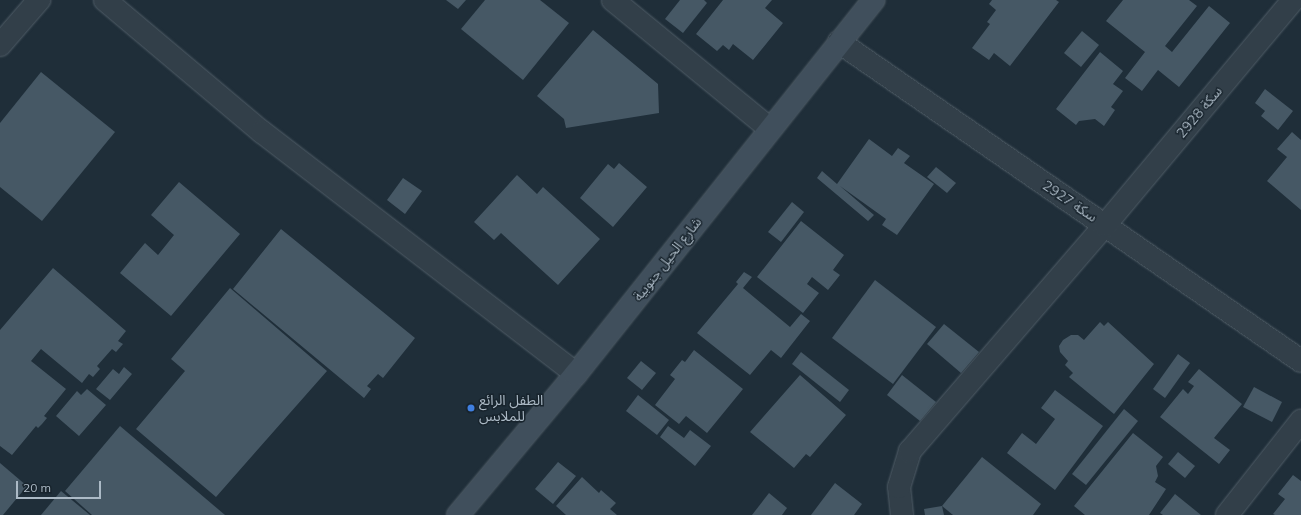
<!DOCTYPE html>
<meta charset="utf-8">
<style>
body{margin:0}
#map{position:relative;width:1301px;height:515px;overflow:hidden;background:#1f2e39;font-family:Mulish,"Noto Sans Arabic",sans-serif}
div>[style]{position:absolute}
.building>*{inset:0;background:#465865}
.roads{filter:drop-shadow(0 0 1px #505d67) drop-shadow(0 0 1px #505d67)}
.street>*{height:22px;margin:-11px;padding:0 11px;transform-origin:11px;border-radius:11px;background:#323f49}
.secondary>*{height:22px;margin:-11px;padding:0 11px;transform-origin:11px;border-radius:11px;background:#404f5c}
.dots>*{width:11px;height:11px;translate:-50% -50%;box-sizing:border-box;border:2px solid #18242d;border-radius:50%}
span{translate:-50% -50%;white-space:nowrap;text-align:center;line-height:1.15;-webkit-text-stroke:3px #18242d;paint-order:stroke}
.street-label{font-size:14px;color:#acbac6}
.poi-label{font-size:14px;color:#acbac6}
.left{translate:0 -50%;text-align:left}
.scale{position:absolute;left:16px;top:481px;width:85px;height:18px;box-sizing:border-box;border:2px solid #acbac6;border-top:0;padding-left:5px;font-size:12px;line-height:14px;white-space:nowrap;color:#acbac6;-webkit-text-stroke:3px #18242d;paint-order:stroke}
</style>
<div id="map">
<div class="building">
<i style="clip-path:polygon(446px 0,466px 0,458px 9px)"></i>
<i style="clip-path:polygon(485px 0,540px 0,569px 23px,523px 80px,461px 29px)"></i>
<i style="clip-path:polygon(680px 0,704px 0,707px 3px,683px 33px,665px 19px)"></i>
<i style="clip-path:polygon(723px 0,772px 0,765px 8px,783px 23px,753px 60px,733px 44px,729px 50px,723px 45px,717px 51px,696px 34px)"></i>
<i style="clip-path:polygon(992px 0,1056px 0,1059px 2px,1010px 66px,994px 53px,989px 60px,972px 48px,990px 24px,987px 22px,996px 10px,989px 4px)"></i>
<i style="clip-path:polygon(1123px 0,1189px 0,1197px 6px,1165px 46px,1172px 52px,1209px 6px,1230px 23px,1179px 87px,1158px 70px,1142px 91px,1125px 78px,1145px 52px,1106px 21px)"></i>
<i style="clip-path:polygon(593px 30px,658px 84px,659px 113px,566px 128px,564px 119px,537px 96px)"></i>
<i style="clip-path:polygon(1082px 31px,1099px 45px,1081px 67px,1064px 53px)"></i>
<i style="clip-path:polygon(1100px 52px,1123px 71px,1113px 84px,1123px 91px,1111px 107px,1115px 110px,1104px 126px,1095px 119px,1079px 121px,1076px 125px,1056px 109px)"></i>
<i style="clip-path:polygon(41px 72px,115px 132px,42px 221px,0 187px,0 123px)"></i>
<i style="clip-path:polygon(1265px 89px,1293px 111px,1278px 130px,1261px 116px,1265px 111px,1255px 103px)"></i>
<i style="clip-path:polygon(1292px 132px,1301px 140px,1301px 210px,1267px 181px,1287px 157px,1277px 149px)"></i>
<i style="clip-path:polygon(869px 139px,892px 156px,898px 148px,910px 156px,904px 163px,934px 184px,897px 235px,882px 225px,886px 219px,840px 186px,874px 215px,868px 221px,817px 178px,822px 171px,837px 184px)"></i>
<i style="clip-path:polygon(619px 163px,647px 187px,613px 227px,580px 198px,608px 164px,614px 169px)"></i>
<i style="clip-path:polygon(936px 167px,956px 183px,947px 193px,927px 177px)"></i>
<i style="clip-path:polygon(517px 175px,537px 194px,543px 187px,600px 239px,558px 285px,501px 233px,494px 240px,474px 222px)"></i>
<i style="clip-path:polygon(403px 178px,422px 191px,405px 214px,387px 200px)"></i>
<i style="clip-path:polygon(179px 182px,240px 234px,171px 316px,120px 273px,145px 243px,158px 255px,174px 235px,151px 215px)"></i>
<i style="clip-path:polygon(792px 202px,804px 212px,781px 242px,768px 232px)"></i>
<i style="clip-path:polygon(801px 221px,844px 255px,833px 270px,840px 275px,828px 290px,812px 277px,807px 284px,819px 293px,803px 313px,757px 277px)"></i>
<i style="clip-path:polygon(281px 229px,415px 338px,383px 378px,378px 374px,367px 386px,371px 389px,364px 398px,233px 289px)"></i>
<i style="clip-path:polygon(53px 268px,126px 331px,118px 341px,123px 344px,116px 352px,112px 349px,97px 366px,100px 369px,93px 377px,89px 374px,82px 383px,41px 349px,31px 361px,66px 389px,44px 416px,47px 418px,42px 424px,38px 428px,36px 426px,12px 455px,0 446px,0 330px)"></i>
<i style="clip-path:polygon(744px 272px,752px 277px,743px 288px,790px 327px,801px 314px,810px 321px,781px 358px,771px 350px,750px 375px,697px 333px,738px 284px,736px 282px)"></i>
<i style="clip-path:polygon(875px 280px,936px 327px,893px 384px,832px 338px)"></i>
<i style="clip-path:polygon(230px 288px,327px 371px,216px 497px,136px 429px,185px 371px,171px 359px)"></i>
<i style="clip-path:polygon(1100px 322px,1104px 326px,1108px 322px,1154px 364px,1114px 414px,1069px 377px,1073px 373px,1065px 365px,1068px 361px,1060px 352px,1059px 346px,1063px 340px,1071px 335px,1078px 335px,1084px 340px)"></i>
<i style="clip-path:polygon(944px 324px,979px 352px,961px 373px,927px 344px)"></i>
<i style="clip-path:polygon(694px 350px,743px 389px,707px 433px,686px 416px,679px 424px,655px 405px,675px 379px,670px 375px,682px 360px,685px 362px)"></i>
<i style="clip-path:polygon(801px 352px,849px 390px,840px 402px,792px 364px)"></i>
<i style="clip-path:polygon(1178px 354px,1190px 363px,1165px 398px,1153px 389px)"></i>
<i style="clip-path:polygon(641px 361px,656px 373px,642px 390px,627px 378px)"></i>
<i style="clip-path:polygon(124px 367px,132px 374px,110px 400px,96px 389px,113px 369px,119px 374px)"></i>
<i style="clip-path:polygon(1199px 369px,1242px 404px,1214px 438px,1230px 450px,1219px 464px,1160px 417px,1183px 389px,1188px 394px,1194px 386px,1188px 382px)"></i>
<i style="clip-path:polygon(800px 375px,846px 415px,810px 457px,806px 454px,794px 468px,750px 432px)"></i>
<i style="clip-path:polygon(902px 375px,936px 402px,920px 421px,887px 395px)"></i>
<i style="clip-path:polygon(1254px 387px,1282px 402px,1272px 422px,1243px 407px)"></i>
<i style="clip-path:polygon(87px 389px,106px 405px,79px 436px,56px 416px,77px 391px,81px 395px)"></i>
<i style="clip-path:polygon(1055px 390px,1103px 426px,1055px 490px,1007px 453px,1022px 433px,1036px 444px,1046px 431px,1055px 419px,1041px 408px)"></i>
<i style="clip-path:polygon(638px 395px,669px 420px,657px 435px,626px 411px)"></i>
<i style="clip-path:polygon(1124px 409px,1138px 421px,1086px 485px,1072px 474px)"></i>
<i style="clip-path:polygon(120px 426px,225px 515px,92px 515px,65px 491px)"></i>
<i style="clip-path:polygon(668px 426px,684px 438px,690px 430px,711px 446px,695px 466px,660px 437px)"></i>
<i style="clip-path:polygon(1133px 433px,1163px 457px,1156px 466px,1158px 476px,1155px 482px,1166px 489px,1149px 515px,1085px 515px,1074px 506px)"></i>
<i style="clip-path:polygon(1178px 452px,1195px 466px,1185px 478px,1168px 464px)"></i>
<i style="clip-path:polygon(982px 457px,1041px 504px,1033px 515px,953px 515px,942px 506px)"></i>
<i style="clip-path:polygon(558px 462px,576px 476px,553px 504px,535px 489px)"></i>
<i style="clip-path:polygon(0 463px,27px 486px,3px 515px,0 515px)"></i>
<i style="clip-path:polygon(1293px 475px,1301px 481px,1301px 515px,1275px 515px,1273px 514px,1285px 499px,1278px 494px)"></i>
<i style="clip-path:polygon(582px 477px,599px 493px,601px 490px,616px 503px,610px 509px,617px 515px,566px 515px,556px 506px)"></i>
<i style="clip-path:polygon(835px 483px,862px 504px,854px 515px,811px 515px)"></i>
<i style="clip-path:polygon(61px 491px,90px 515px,41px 515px)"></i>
<i style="clip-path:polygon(769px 493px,787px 508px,782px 515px,752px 515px)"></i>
<i style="clip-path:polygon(1175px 494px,1201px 515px,1163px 515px,1160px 513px)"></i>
<i style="clip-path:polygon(942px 506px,944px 515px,925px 515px,924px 509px)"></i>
</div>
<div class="roads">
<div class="street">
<i style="left:105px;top:0;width:205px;rotate:40.1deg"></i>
<i style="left:262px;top:132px;width:396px;rotate:37.6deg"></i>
<i style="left:613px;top:0;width:203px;rotate:39.4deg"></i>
<i style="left:839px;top:42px;width:561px;rotate:34.62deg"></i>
<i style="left:0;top:45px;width:60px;rotate:-49.1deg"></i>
<i style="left:902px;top:515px;width:28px;rotate:-96deg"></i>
<i style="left:899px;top:487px;width:38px;rotate:-73deg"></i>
<i style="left:910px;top:451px;width:298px;rotate:-49.2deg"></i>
<i style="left:1105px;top:225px;width:293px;rotate:-50.1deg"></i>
<i style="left:1227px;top:515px;width:120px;rotate:-51.8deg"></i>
</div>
<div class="secondary">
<i style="left:458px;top:515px;width:184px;rotate:-50.1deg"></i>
<i style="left:576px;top:374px;width:478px;rotate:-51.5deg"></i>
</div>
</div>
<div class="dots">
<i style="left:471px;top:408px;background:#3f7fe0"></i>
</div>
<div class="street-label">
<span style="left:1199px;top:112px;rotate:-50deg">سكة 2928</span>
<span style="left:1070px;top:201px;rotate:34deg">سكة 2927</span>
<span style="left:667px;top:259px;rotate:-52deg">شارع الحيل جنوبية</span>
</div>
<div class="poi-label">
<span class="left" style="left:479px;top:408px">الطفل الرائع<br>للملابس</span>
</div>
<div class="scale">20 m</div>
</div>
